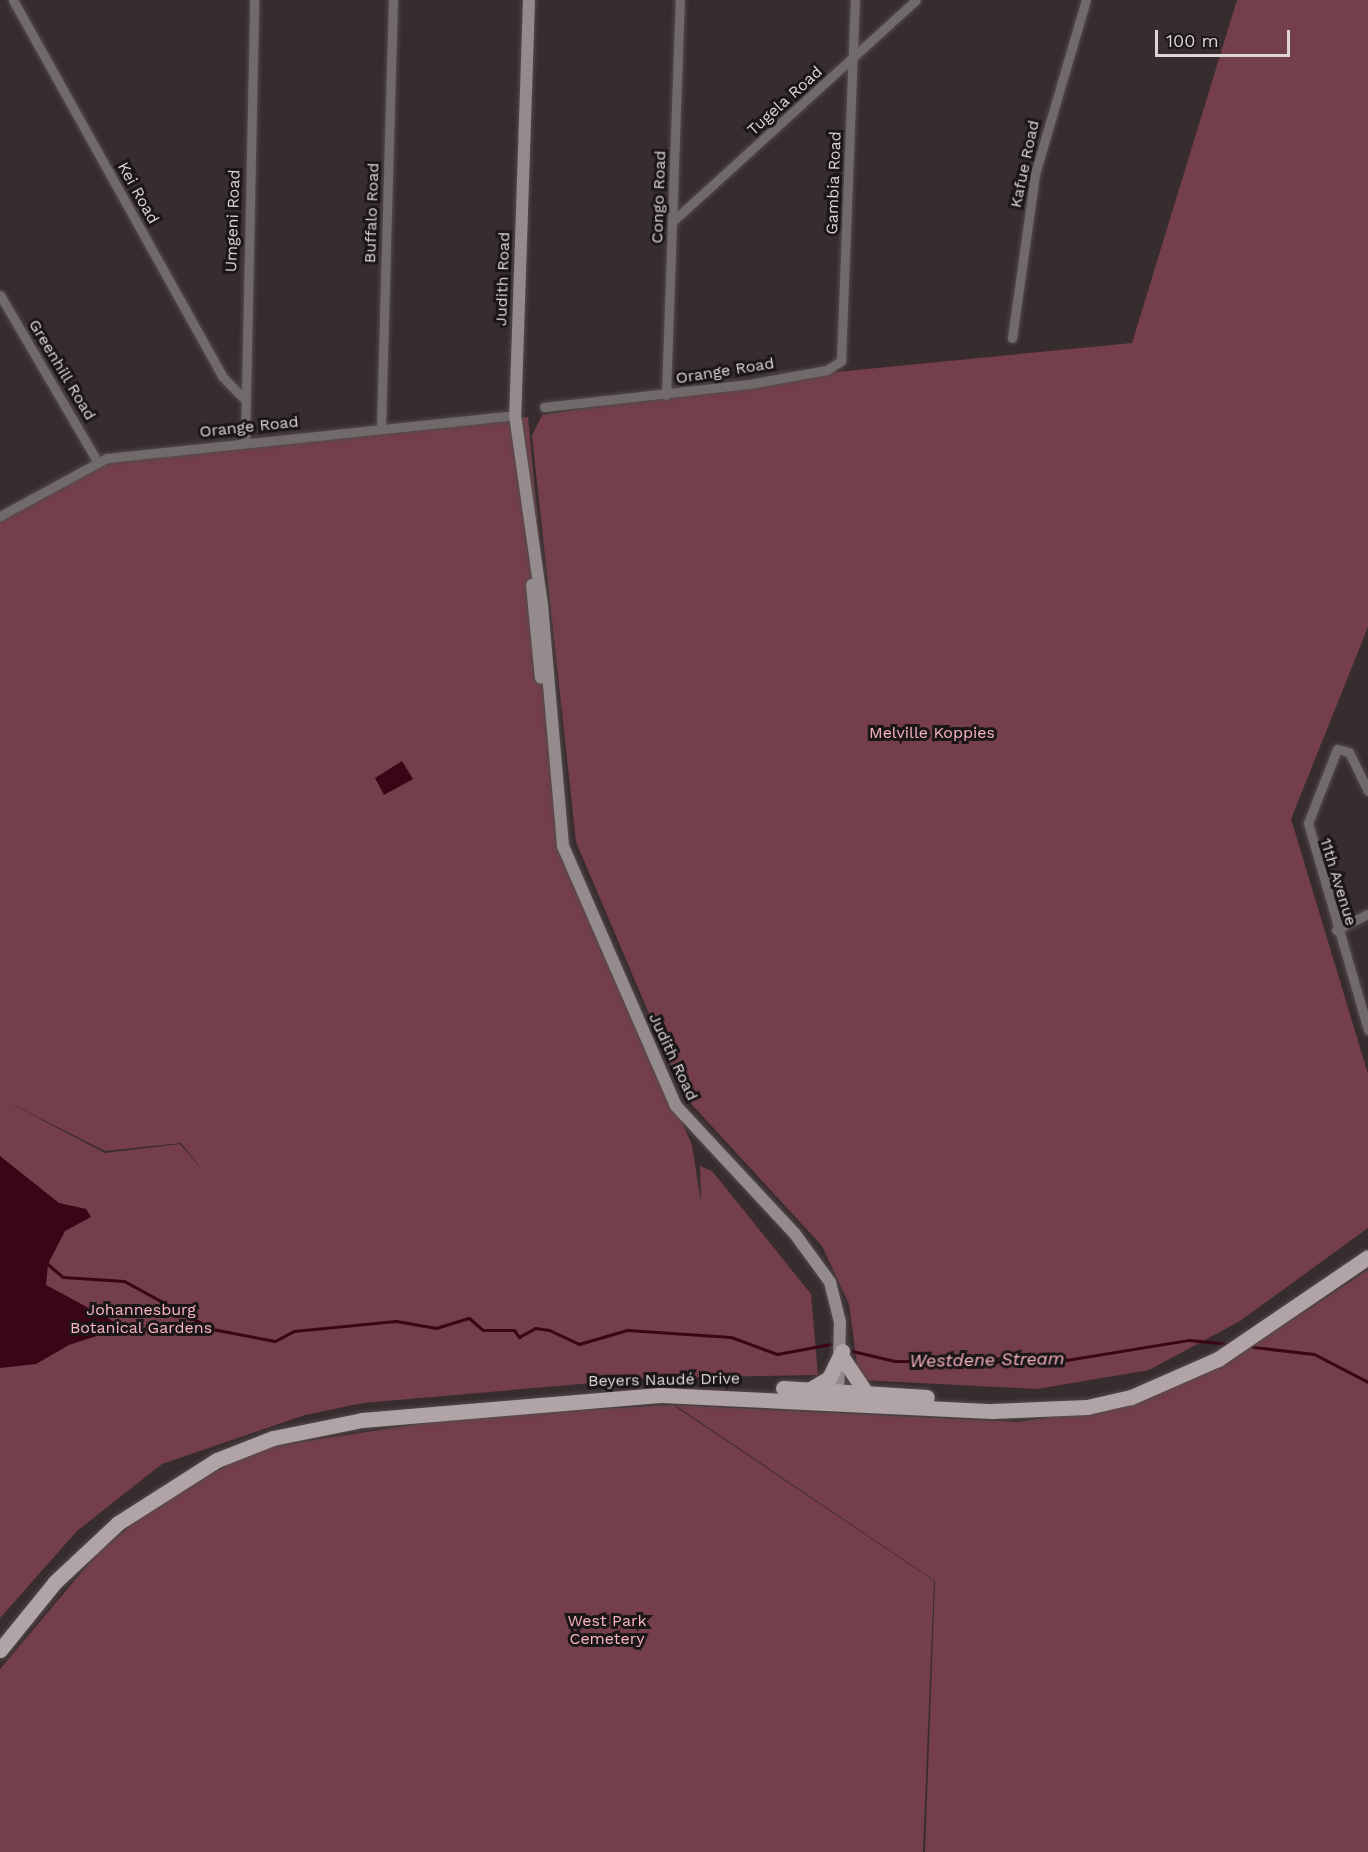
<!DOCTYPE html>
<meta charset="utf-8">
<style>
body{margin:0}
#map{position:relative;width:1368px;height:1852px;overflow:hidden;background:#372c2e;font-family:"Work Sans",sans-serif}
div>[style]{position:absolute}
.green>*{inset:0;background:#753e4b}
.water>*{inset:0;background:#3b0417}
.stream>*{height:3px;margin:-1.5px;padding:0 1.5px;transform-origin:1.5px;border-radius:1.5px;background:#3b0417}
.roads{filter:drop-shadow(0 0 2px #554a4c) drop-shadow(0 0 2px #554a4c)}
.street>*{height:9px;margin:-4.5px;padding:0 4.5px;transform-origin:4.5px;border-radius:4.5px;background:#706a6b}
.secondary>*{height:12px;margin:-6px;padding:0 6px;transform-origin:6px;border-radius:6px;background:#948b8c}
.primary>*{height:15px;margin:-7.5px;padding:0 7.5px;transform-origin:7.5px;border-radius:7.5px;background:#b0a4a6}
span{translate:-50% -50%;white-space:nowrap;text-align:center;line-height:1.15;-webkit-text-stroke:6px #1b1617;paint-order:stroke}
.street-label{font-size:16px;color:#dcd4d5}
.park-label{font-size:16px;color:#f9b4c2}
.water-label{font-size:18px;color:#f9b4c2;font-style:italic}
.scale{position:absolute;left:1155px;top:30px;width:135px;height:27px;box-sizing:border-box;border:3px solid #dcd4d5;border-top:0;padding-left:8px;font-size:18px;line-height:21px;white-space:nowrap;color:#dcd4d5;-webkit-text-stroke:4px #1b1617;paint-order:stroke}
</style>
<div id="map">
<div class="green">
<i style="clip-path:polygon(1237px 0,1368px 0,1368px 627px,1291px 819px,1368px 1074px,1368px 1228px,1240px 1321px,1149px 1370px,1037px 1389px,859px 1380px,849px 1304px,822px 1246px,684px 1096px,576px 842px,532px 436px,542px 415px,836px 372px,1132px 343px)"></i>
<i style="clip-path:polygon(evenodd,528px 417px,569px 860px,692px 1145px,701px 1203px,700px 1166px,712px 1171px,811px 1294px,818px 1375px,649px 1378px,363px 1403px,305px 1415px,162px 1464px,77px 1531px,0 1618px,0 520px,107px 462px,250px 442px,528px 417px,2px 1099px,105px 1151px,181px 1143px,205px 1173px,180px 1144px,105px 1153px,2px 1099px)"></i>
<i style="clip-path:polygon(1368px 1270px,1368px 1852px,925px 1852px,935px 1581px,675px 1405px,1019px 1422px,1116px 1407px,1223px 1365px)"></i>
<i style="clip-path:polygon(673px 1405px,934px 1581px,923px 1852px,0 1852px,0 1669px,97px 1554px,162px 1499px,261px 1448px,472px 1416px)"></i>
</div>
<div class="water">
<i style="clip-path:polygon(402px 761px,413px 779px,384px 795px,375px 778px)"></i>
<i style="clip-path:polygon(0 1156px,59px 1203px,86px 1209px,91px 1217px,65px 1231px,48px 1264px,46px 1285px,124px 1327px,69px 1345px,36px 1364px,0 1368px)"></i>
</div>
<div class="stream">
<i style="left:45px;top:1262px;width:23px;rotate:40deg"></i>
<i style="left:63px;top:1277px;width:61px;rotate:3.8deg"></i>
<i style="left:124px;top:1281px;width:100px;rotate:28.6deg"></i>
<i style="left:212px;top:1329px;width:64px;rotate:10.8deg"></i>
<i style="left:275px;top:1341px;width:21px;rotate:-28deg"></i>
<i style="left:294px;top:1331px;width:102px;rotate:-5.6deg"></i>
<i style="left:396px;top:1321px;width:41px;rotate:9.9deg"></i>
<i style="left:436px;top:1328px;width:34px;rotate:-17deg"></i>
<i style="left:469px;top:1318px;width:18px;rotate:41deg"></i>
<i style="left:483px;top:1330px;width:31px"></i>
<i style="left:514px;top:1330px;width:9px;rotate:54deg"></i>
<i style="left:519px;top:1337px;width:18px;rotate:-29deg"></i>
<i style="left:535px;top:1328px;width:14px;rotate:8deg"></i>
<i style="left:549px;top:1330px;width:33px;rotate:25deg"></i>
<i style="left:579px;top:1344px;width:50px;rotate:-16.3deg"></i>
<i style="left:627px;top:1330px;width:104px;rotate:3.9deg"></i>
<i style="left:731px;top:1337px;width:49px;rotate:20.3deg"></i>
<i style="left:777px;top:1354px;width:55px;rotate:-10.5deg"></i>
<i style="left:1253px;top:1347px;width:61px;rotate:6.5deg"></i>
<i style="left:1314px;top:1354px;width:61px;rotate:27.4deg"></i>
<i style="left:852px;top:1351px;width:44px;rotate:13.1deg"></i>
<i style="left:895px;top:1361px;width:159px;rotate:0.4deg"></i>
<i style="left:1054px;top:1362px;width:137px;rotate:-9.3deg"></i>
<i style="left:1189px;top:1340px;width:40px;rotate:5.7deg"></i>
</div>
<div class="roads">
<div class="street">
<i style="left:13px;top:0;width:430px;rotate:60.9deg"></i>
<i style="left:222px;top:376px;width:29px;rotate:46deg"></i>
<i style="left:673px;top:221px;width:328px;rotate:-42.3deg"></i>
<i style="left:0;top:295px;width:192px;rotate:59.7deg"></i>
<i style="left:1012px;top:338px;width:166px;rotate:-82deg"></i>
<i style="left:1035px;top:174px;width:181px;rotate:-73.7deg"></i>
<i style="left:666px;top:395px;width:395px;rotate:-88deg"></i>
<i style="left:544px;top:407px;width:206px;rotate:-6.4deg"></i>
<i style="left:749px;top:384px;width:79px;rotate:-10.2deg"></i>
<i style="left:827px;top:370px;width:17px;rotate:-33deg"></i>
<i style="left:841px;top:361px;width:361px;rotate:-87.8deg"></i>
<i style="left:381px;top:427px;width:427px;rotate:-88.4deg"></i>
<i style="left:245px;top:443px;width:443px;rotate:-88.8deg"></i>
<i style="left:0;top:516px;width:122px;rotate:-28.5deg"></i>
<i style="left:107px;top:458px;width:410px;rotate:-6deg"></i>
<i style="left:1368px;top:791px;width:43px;rotate:-116deg"></i>
<i style="left:1349px;top:752px;width:12px;rotate:-166deg"></i>
<i style="left:1337px;top:749px;width:79px;rotate:111.4deg"></i>
<i style="left:1308px;top:823px;width:216px;rotate:73.8deg"></i>
<i style="left:1336px;top:930px;width:36px;rotate:-27deg"></i>
</div>
<div class="secondary">
<i style="left:529px;top:0;width:415px;rotate:91.9deg"></i>
<i style="left:515px;top:415px;width:192px;rotate:81.9deg"></i>
<i style="left:542px;top:605px;width:242px;rotate:85deg"></i>
<i style="left:563px;top:846px;width:283px;rotate:66.5deg"></i>
<i style="left:676px;top:1106px;width:175px;rotate:47.1deg"></i>
<i style="left:795px;top:1234px;width:59px;rotate:53.9deg"></i>
<i style="left:830px;top:1282px;width:41px;rotate:76deg"></i>
<i style="left:840px;top:1322px;width:76px;rotate:91.5deg"></i>
<i style="left:532px;top:585px;width:93px;rotate:84.5deg"></i>
</div>
<div class="primary">
<i style="left:842px;top:1357px;width:43px;rotate:56.3deg"></i>
<i style="left:783px;top:1388px;width:144px;rotate:3.6deg"></i>
<i style="left:809px;top:1390px;width:23px;rotate:-31deg"></i>
<i style="left:829px;top:1378px;width:30px;rotate:-64deg"></i>
<i style="left:0;top:1650px;width:87px;rotate:-51deg"></i>
<i style="left:55px;top:1582px;width:86px;rotate:-43.1deg"></i>
<i style="left:118px;top:1523px;width:117px;rotate:-32.5deg"></i>
<i style="left:217px;top:1460px;width:60px;rotate:-21.4deg"></i>
<i style="left:273px;top:1438px;width:91px;rotate:-11.4deg"></i>
<i style="left:362px;top:1420px;width:301px;rotate:-4.8deg"></i>
<i style="left:662px;top:1395px;width:330px;rotate:2.8deg"></i>
<i style="left:992px;top:1411px;width:95px;rotate:-2.4deg"></i>
<i style="left:1087px;top:1407px;width:45px;rotate:-12.8deg"></i>
<i style="left:1131px;top:1397px;width:95px;rotate:-23.6deg"></i>
<i style="left:1218px;top:1359px;width:181px;rotate:-34.2deg"></i>
</div>
</div>
<div class="street-label">
<span style="left:785px;top:101px;rotate:-42deg">Tugela Road</span>
<span style="left:1025px;top:164px;rotate:-78deg">Kafue Road</span>
<span style="left:834px;top:183px;rotate:-88deg">Gambia Road</span>
<span style="left:138px;top:193px;rotate:61deg">Kei Road</span>
<span style="left:659px;top:197px;rotate:-88deg">Congo Road</span>
<span style="left:372px;top:213px;rotate:-88deg">Buffalo Road</span>
<span style="left:233px;top:221px;rotate:-88deg">Umgeni Road</span>
<span style="left:503px;top:279px;rotate:-88deg">Judith Road</span>
<span style="left:62px;top:370px;rotate:59deg">Greenhill Road</span>
<span style="left:725px;top:371px;rotate:-9deg">Orange Road</span>
<span style="left:249px;top:427px;rotate:-6deg">Orange Road</span>
<span style="left:1338px;top:882px;rotate:73deg">11th Avenue</span>
<span style="left:673px;top:1057px;rotate:65deg">Judith Road</span>
<span style="left:664px;top:1380px;rotate:-1deg">Beyers Naudé Drive</span>
</div>
<div class="park-label">
<span style="left:932px;top:733px">Melville Koppies</span>
<span style="left:141px;top:1319px">Johannesburg<br>Botanical Gardens</span>
<span style="left:607px;top:1630px">West Park<br>Cemetery</span>
</div>
<div class="water-label">
<span style="left:987px;top:1360px;rotate:-1deg">Westdene Stream</span>
</div>
<div class="scale">100 m</div>
</div>
